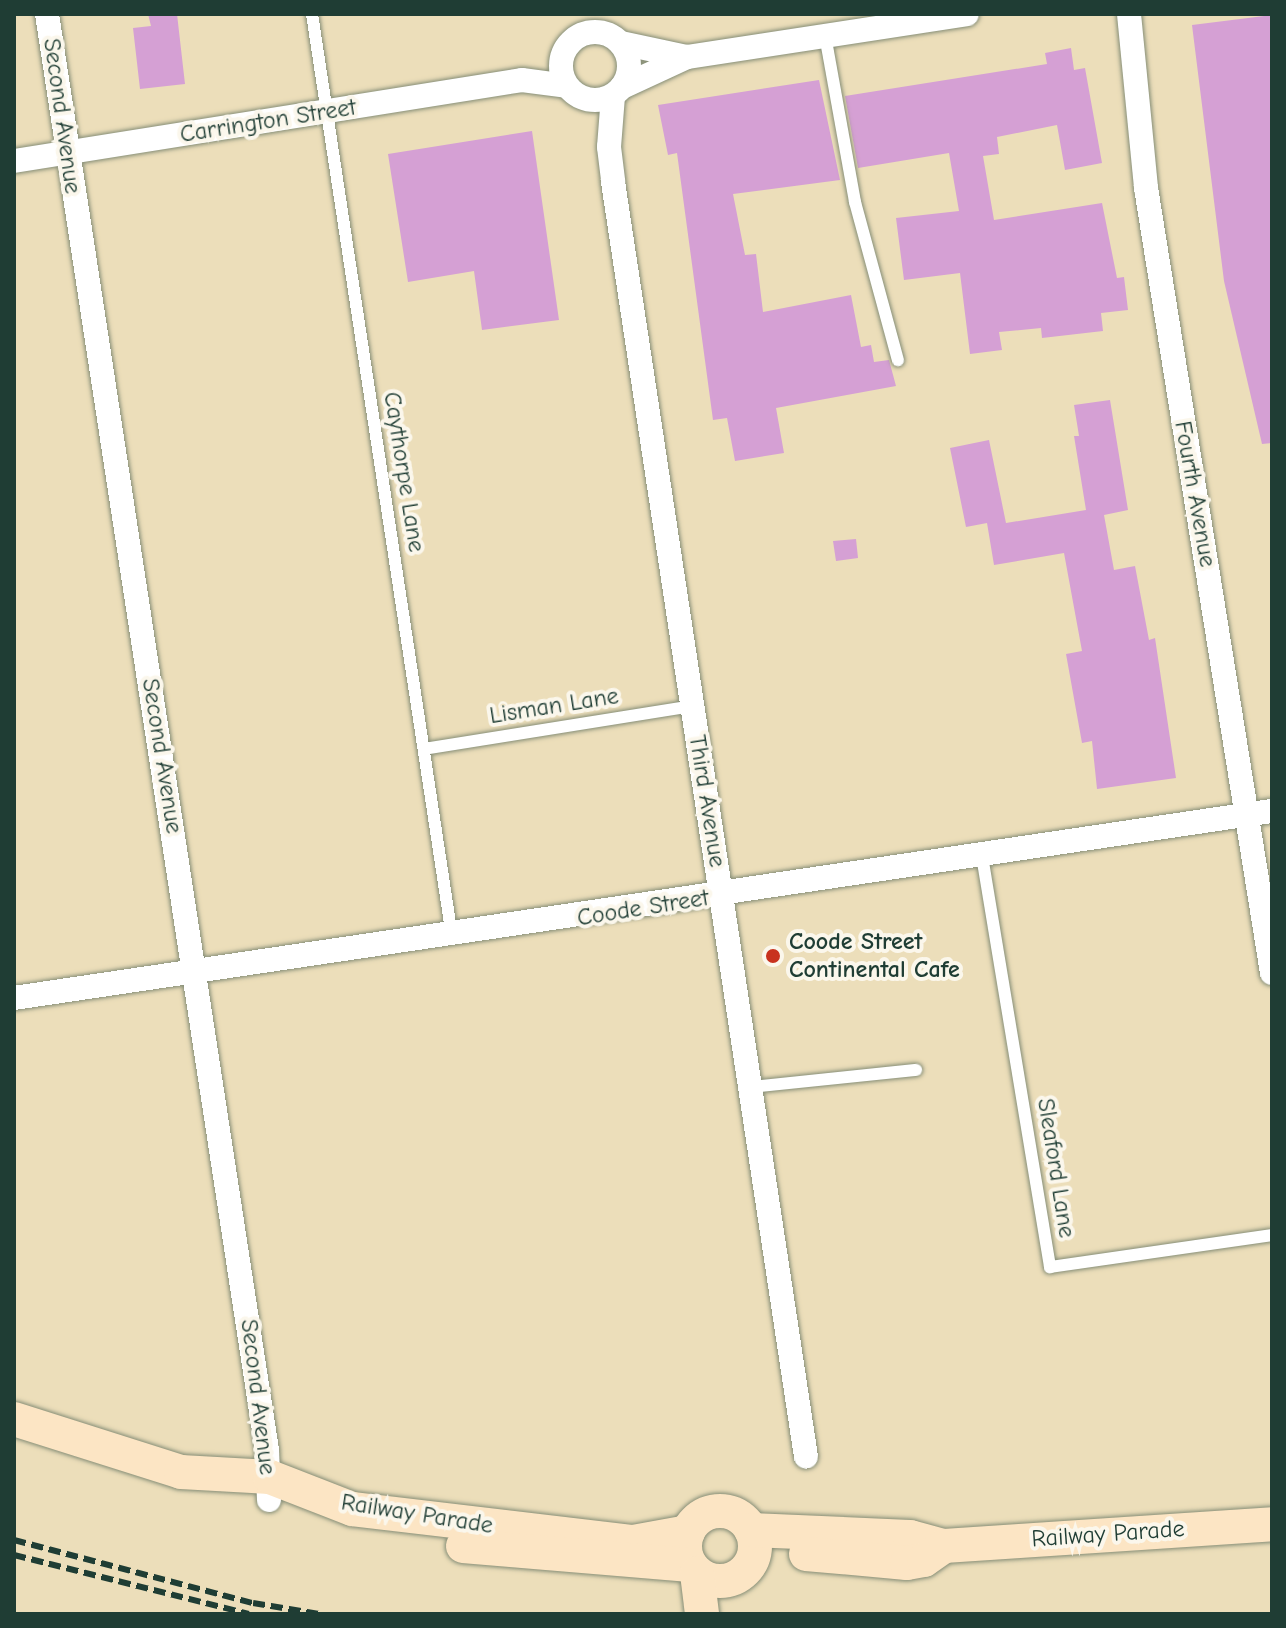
<!DOCTYPE html>
<style>
body{margin:0}
#map{position:relative;width:1286px;height:1628px;overflow:hidden;background:#ecdeba;font-family:"Comic Neue",sans-serif}
div>[style]{position:absolute}
.building>*{inset:0;background:#d5a0d4}
.roads{filter:drop-shadow(0 0 2px #868e77) drop-shadow(0 0 2px #868e77)}
.lane>*{height:12px;margin:-6px;padding:0 6px;transform-origin:6px;border-radius:6px;background:#fff}
.street>*{height:24px;margin:-12px;padding:0 12px;transform-origin:12px;border-radius:12px;background:#fff}
.street>.ring{margin:-12px;padding:0;box-sizing:content-box;background:none;border:24px solid #fff;border-radius:50%}
.secondary>*{height:34px;margin:-17px;padding:0 17px;transform-origin:17px;border-radius:17px;background:#fce5c4}
.secondary>.ring{margin:-17px;padding:0;box-sizing:content-box;background:none;border:34px solid #fce5c4;border-radius:50%}
.rail>*{height:6px;margin-top:-3px;transform-origin:0;background:repeating-linear-gradient(90deg,#1f3d34 0 12px,transparent 0 18px)}
.dots>*{width:22px;height:22px;translate:-50% -50%;box-sizing:border-box;border:4px solid #fbf7ec;border-radius:50%}
span{translate:-50% -50%;white-space:nowrap;text-align:center;line-height:1.15;-webkit-text-stroke:8px #fbf7ec;paint-order:stroke}
.street-label{font-size:24px;color:#1f3d34}
.poi-label{font-size:24px;color:#1f3d34;font-weight:700}
.left{translate:0 -50%;text-align:left}
.frame{position:absolute;inset:0;border:16px solid #1f3d34;pointer-events:none}
</style>
<div id="map">
<div class="building">
<i style="clip-path:polygon(148px 14px,177px 14px,185px 84px,140px 89px,133px 28px,151px 26px)"></i>
<i style="clip-path:polygon(1272px 15px,1272px 443px,1262px 444px,1224px 281px,1192px 25px)"></i>
<i style="clip-path:polygon(1071px 48px,1074px 70px,1085px 68px,1102px 163px,1065px 170px,1057px 125px,997px 137px,999px 154px,983px 156px,994px 220px,1102px 203px,1117px 278px,1124px 277px,1128px 310px,1101px 313px,1103px 331px,1042px 338px,1041px 328px,999px 332px,1002px 350px,970px 354px,960px 273px,904px 280px,896px 218px,959px 211px,949px 153px,858px 168px,845px 96px,1047px 64px,1045px 53px)"></i>
<i style="clip-path:polygon(819px 80px,840px 180px,733px 194px,745px 255px,756px 254px,763px 312px,851px 295px,861px 347px,871px 345px,874px 362px,889px 360px,896px 386px,776px 408px,784px 453px,735px 461px,727px 418px,713px 420px,677px 153px,668px 155px,658px 105px)"></i>
<i style="clip-path:polygon(532px 131px,559px 320px,482px 330px,474px 271px,408px 282px,388px 154px)"></i>
<i style="clip-path:polygon(1110px 400px,1128px 510px,1104px 515px,1114px 570px,1135px 566px,1149px 640px,1155px 638px,1176px 778px,1097px 789px,1092px 741px,1082px 743px,1066px 654px,1082px 651px,1064px 553px,994px 565px,987px 523px,966px 527px,950px 448px,989px 440px,1006px 523px,1086px 510px,1074px 436px,1079px 436px,1074px 405px)"></i>
<i style="clip-path:polygon(856px 539px,858px 558px,836px 561px,833px 541px)"></i>
</div>
<div class="roads">
<div class="lane">
<i style="left:312px;top:14px;width:933px;rotate:81.37deg"></i>
<i style="left:825px;top:35px;width:170px;rotate:79.8deg"></i>
<i style="left:855px;top:202px;width:164px;rotate:74.8deg"></i>
<i style="left:424px;top:749px;width:270px;rotate:-9.1deg"></i>
<i style="left:982px;top:856px;width:417px;rotate:80.6deg"></i>
<i style="left:1050px;top:1267px;width:224px;rotate:-8.2deg"></i>
<i style="left:751px;top:1087px;width:166px;rotate:-5.9deg"></i>
</div>
<div class="street">
<i style="left:47px;top:14px;width:1453px;rotate:81.29deg"></i>
<i style="left:267px;top:1450px;width:50px;rotate:87.7deg"></i>
<i style="left:1129px;top:14px;width:175px;rotate:84.4deg"></i>
<i style="left:1146px;top:188px;width:795px;rotate:80.88deg"></i>
<i class="ring" style="left:561px;top:32px;width:44px;height:44px"></i>
<i style="left:621px;top:43px;width:67px;rotate:12deg"></i>
<i style="left:622px;top:87px;width:72px;rotate:-24.8deg"></i>
<i style="left:687px;top:57px;width:283px;rotate:-8.7deg"></i>
<i style="left:613px;top:96px;width:51px;rotate:94.5deg"></i>
<i style="left:609px;top:147px;width:35px;rotate:83deg"></i>
<i style="left:613px;top:182px;width:1289px;rotate:81.39deg"></i>
<i style="left:14px;top:161px;width:514px;rotate:-9.06deg"></i>
<i style="left:522px;top:80px;width:45px;rotate:7.6deg"></i>
<i style="left:14px;top:998px;width:1272px;rotate:-8.46deg"></i>
</div>
<div class="secondary">
<i style="left:14px;top:1419px;width:175px;rotate:17.6deg"></i>
<i style="left:181px;top:1472px;width:89px;rotate:3.2deg"></i>
<i style="left:270px;top:1477px;width:88px;rotate:21.3deg"></i>
<i style="left:352px;top:1509px;width:283px;rotate:6.7deg"></i>
<i style="left:633px;top:1542px;width:56px;rotate:-10.3deg"></i>
<i class="ring" style="left:685px;top:1511px;width:36px;height:36px"></i>
<i style="left:751px;top:1530px;width:159px;rotate:2.5deg"></i>
<i style="left:910px;top:1537px;width:35px;rotate:15deg"></i>
<i style="left:944px;top:1546px;width:329px;rotate:-3.8deg"></i>
<i style="left:463px;top:1546px;width:228px;rotate:4.8deg"></i>
<i style="left:806px;top:1554px;width:101px;rotate:5.1deg"></i>
<i style="left:907px;top:1563px;width:17px;rotate:-10deg"></i>
<i style="left:924px;top:1560px;width:24px;rotate:-35deg"></i>
<i style="left:697px;top:1573px;width:41px;rotate:83deg"></i>
</div>
</div>
<div class="rail">
<i style="left:14px;top:1540px;width:247px;rotate:14.8deg"></i>
<i style="left:253px;top:1603px;width:67px;rotate:9.5deg"></i>
<i style="left:14px;top:1555px;width:242px;rotate:14.1deg"></i>
</div>
<div class="dots">
<i style="left:773px;top:956px;background:#c8321e"></i>
</div>
<div class="street-label">
<span style="left:62px;top:116px;rotate:82deg">Second Avenue</span>
<span style="left:268px;top:121px;rotate:-9deg">Carrington Street</span>
<span style="left:404px;top:472px;rotate:81deg">Caythorpe Lane</span>
<span style="left:1195px;top:494px;rotate:80deg">Fourth Avenue</span>
<span style="left:554px;top:706px;rotate:-9deg">Lisman Lane</span>
<span style="left:162px;top:756px;rotate:81deg">Second Avenue</span>
<span style="left:707px;top:801px;rotate:81deg">Third Avenue</span>
<span style="left:643px;top:908px;rotate:-9deg">Coode Street</span>
<span style="left:1056px;top:1168px;rotate:81deg">Sleaford Lane</span>
<span style="left:258px;top:1397px;rotate:83deg">Second Avenue</span>
<span style="left:417px;top:1514px;rotate:9deg">Railway Parade</span>
<span style="left:1108px;top:1534px;rotate:-4deg">Railway Parade</span>
</div>
<div class="poi-label">
<span class="left" style="left:789px;top:956px">Coode Street<br>Continental Cafe</span>
</div>
<div class="frame"></div>
</div>
